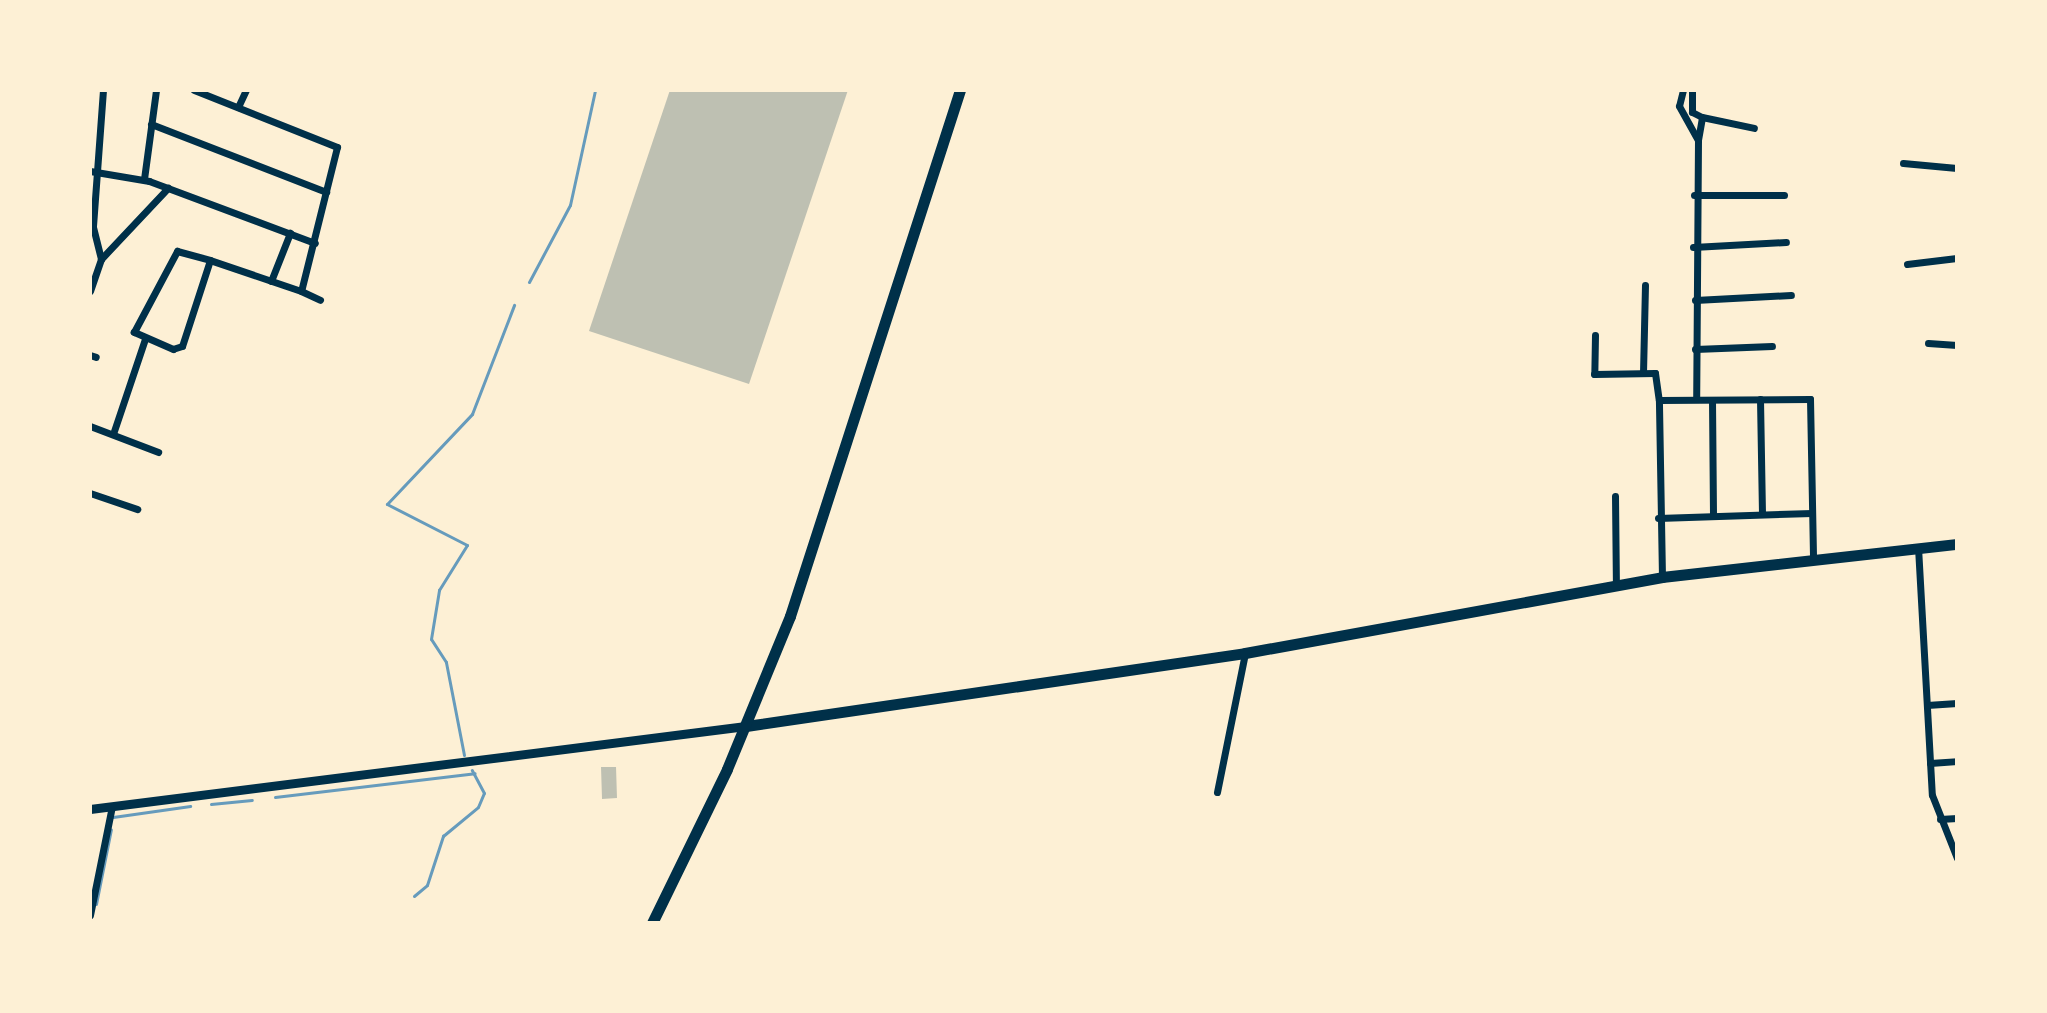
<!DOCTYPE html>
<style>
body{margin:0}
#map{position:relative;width:2047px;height:1013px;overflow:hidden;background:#fdf0d5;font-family:Inter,sans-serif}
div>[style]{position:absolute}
.stream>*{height:3px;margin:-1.5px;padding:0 1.5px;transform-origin:1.5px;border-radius:1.5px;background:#669bbc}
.building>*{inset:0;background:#bec0b2}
.minor>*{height:7px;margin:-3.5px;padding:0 3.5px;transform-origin:3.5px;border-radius:3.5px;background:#003049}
.tertiary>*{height:9px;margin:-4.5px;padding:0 4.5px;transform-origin:4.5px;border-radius:4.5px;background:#003049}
.primary>*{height:11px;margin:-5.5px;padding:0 5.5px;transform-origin:5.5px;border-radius:5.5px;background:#003049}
span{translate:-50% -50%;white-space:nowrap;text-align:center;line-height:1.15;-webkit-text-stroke:8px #fdf0d5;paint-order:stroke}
.frame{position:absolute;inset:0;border:92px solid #fdf0d5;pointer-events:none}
</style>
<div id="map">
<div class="stream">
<i style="left:529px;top:282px;width:87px;rotate:-62deg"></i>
<i style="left:570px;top:205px;width:118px;rotate:-77.7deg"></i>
<i style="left:464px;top:755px;width:95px;rotate:-101deg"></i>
<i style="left:446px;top:662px;width:27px;rotate:-123deg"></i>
<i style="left:431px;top:639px;width:50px;rotate:-80.7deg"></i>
<i style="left:439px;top:590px;width:53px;rotate:-58.1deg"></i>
<i style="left:467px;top:545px;width:90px;rotate:-152.9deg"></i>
<i style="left:387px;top:504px;width:124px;rotate:-46.6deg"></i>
<i style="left:472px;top:414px;width:117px;rotate:-68.9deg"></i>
<i style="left:275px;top:797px;width:201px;rotate:-6.8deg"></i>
<i style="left:211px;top:804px;width:41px;rotate:-5.6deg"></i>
<i style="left:113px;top:817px;width:78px;rotate:-8.1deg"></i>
<i style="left:414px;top:896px;width:17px;rotate:-40deg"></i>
<i style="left:427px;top:885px;width:52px;rotate:-71.9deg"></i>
<i style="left:443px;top:836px;width:45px;rotate:-39.6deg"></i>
<i style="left:478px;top:807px;width:15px;rotate:-67deg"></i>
<i style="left:484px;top:793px;width:26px;rotate:-118deg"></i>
<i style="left:96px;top:904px;width:76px;rotate:-78.7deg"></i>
</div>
<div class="building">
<i style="clip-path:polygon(670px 90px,848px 90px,749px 384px,589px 331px)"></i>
<i style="clip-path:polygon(601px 767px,616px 767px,617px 798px,602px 799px)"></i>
</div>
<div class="minor">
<i style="left:194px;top:90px;width:154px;rotate:21.7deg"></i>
<i style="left:337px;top:147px;width:148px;rotate:104deg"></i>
<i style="left:301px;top:291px;width:96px;rotate:-161.2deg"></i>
<i style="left:210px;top:260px;width:90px;rotate:108deg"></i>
<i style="left:182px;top:346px;width:9px;rotate:162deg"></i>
<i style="left:173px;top:349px;width:43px;rotate:-156.4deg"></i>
<i style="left:134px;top:332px;width:92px;rotate:-62deg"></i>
<i style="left:177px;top:251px;width:34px;rotate:15deg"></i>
<i style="left:1683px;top:90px;width:16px;rotate:104deg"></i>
<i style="left:1679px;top:106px;width:39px;rotate:61deg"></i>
<i style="left:1698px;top:140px;width:257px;rotate:90.4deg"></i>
<i style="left:1692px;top:90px;width:22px;rotate:90deg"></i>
<i style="left:1692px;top:112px;width:11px;rotate:27deg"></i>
<i style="left:238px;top:107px;width:19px;rotate:-65deg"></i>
<i style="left:151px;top:124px;width:188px;rotate:21.2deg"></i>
<i style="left:1698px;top:140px;width:23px;rotate:-80deg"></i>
<i style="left:1702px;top:117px;width:53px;rotate:11.9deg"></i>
<i style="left:1903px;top:163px;width:54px;rotate:5.3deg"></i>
<i style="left:90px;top:171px;width:60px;rotate:9.6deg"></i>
<i style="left:149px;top:181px;width:177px;rotate:20.5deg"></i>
<i style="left:144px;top:179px;width:90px;rotate:-82.3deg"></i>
<i style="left:1694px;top:195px;width:90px"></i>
<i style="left:1693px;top:247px;width:93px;rotate:-3.1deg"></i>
<i style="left:101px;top:259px;width:34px;rotate:-104deg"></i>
<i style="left:93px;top:226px;width:136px;rotate:-85.8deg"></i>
<i style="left:1907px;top:264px;width:50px;rotate:-6.8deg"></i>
<i style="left:271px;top:281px;width:52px;rotate:-68.4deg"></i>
<i style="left:90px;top:291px;width:34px;rotate:-71deg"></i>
<i style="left:101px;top:259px;width:98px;rotate:-46.7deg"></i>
<i style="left:301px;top:291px;width:21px;rotate:25deg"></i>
<i style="left:1695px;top:300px;width:96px;rotate:-3deg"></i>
<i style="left:1595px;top:335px;width:39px;rotate:91deg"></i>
<i style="left:1594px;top:374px;width:61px;rotate:-0.9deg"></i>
<i style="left:1655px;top:373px;width:27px;rotate:82deg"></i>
<i style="left:1928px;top:343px;width:29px;rotate:4deg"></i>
<i style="left:1695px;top:349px;width:77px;rotate:-2.2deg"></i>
<i style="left:90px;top:355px;width:6px;rotate:18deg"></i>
<i style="left:1643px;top:373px;width:88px;rotate:-88.7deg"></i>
<i style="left:1760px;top:399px;width:113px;rotate:89deg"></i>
<i style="left:1712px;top:400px;width:115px;rotate:89.5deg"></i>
<i style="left:90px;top:426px;width:73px;rotate:20.9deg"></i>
<i style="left:113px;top:434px;width:100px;rotate:-71.4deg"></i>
<i style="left:90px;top:493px;width:50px;rotate:18.8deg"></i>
<i style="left:1615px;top:496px;width:91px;rotate:89.4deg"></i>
<i style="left:1658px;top:518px;width:154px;rotate:-1.9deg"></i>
<i style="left:1918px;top:547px;width:248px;rotate:86.8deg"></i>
<i style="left:1932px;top:795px;width:68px;rotate:68.4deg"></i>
<i style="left:1662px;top:577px;width:177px;rotate:-91deg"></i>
<i style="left:1659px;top:400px;width:151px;rotate:-0.4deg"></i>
<i style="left:1810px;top:399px;width:157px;rotate:88.9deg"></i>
<i style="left:1927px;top:705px;width:30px;rotate:-4deg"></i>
<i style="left:1930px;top:763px;width:27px;rotate:-4deg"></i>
<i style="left:1217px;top:792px;width:142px;rotate:-78.6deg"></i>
<i style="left:1940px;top:819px;width:17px;rotate:-3deg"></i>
<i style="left:90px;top:915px;width:111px;rotate:-78.6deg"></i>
</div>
<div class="tertiary">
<i style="left:90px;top:809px;width:661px;rotate:-7.21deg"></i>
</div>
<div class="primary">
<i style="left:746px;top:726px;width:504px;rotate:-8.32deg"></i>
<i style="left:1245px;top:653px;width:424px;rotate:-10.3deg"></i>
<i style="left:1662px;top:577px;width:297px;rotate:-6.4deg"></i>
<i style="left:652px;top:923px;width:171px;rotate:-64deg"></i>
<i style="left:727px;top:769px;width:165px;rotate:-67.6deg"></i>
<i style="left:790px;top:616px;width:553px;rotate:-72.09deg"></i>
</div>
<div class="frame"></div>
</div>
